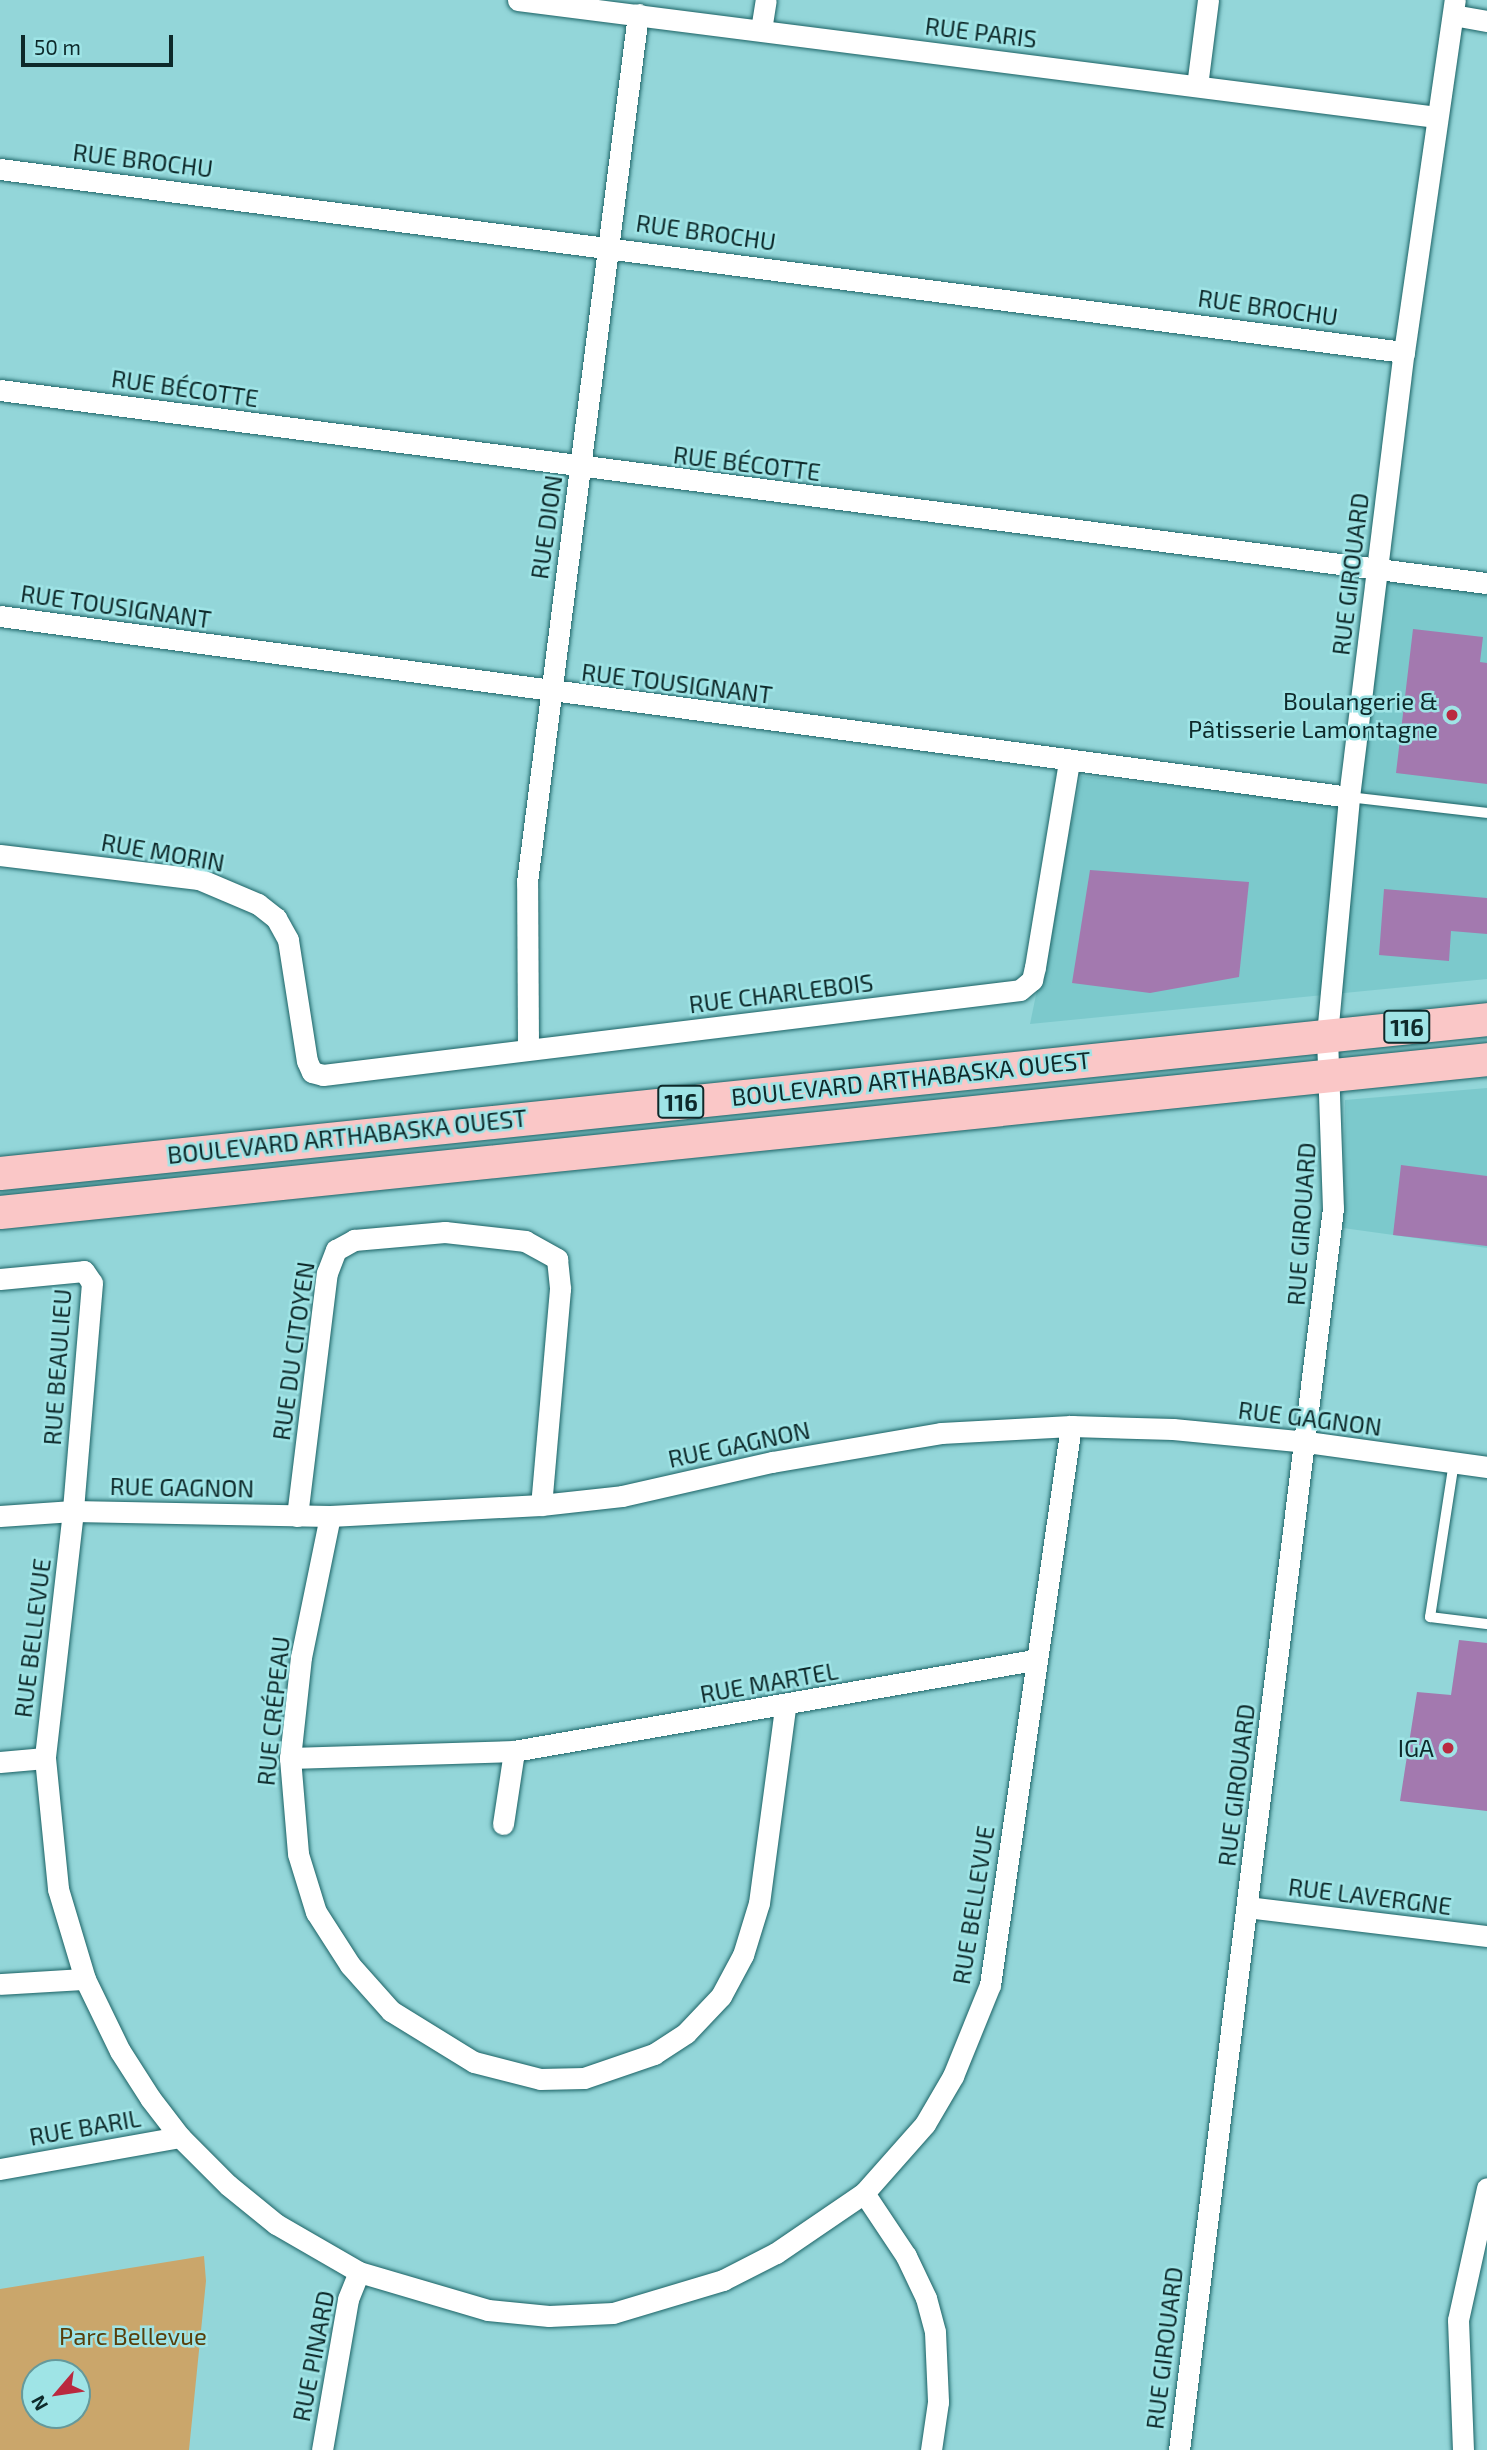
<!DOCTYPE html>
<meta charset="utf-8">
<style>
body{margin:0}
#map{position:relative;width:1487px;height:2450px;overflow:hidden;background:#93d6d9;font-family:"Exo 2",sans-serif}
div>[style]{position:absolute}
.built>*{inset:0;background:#7cc9cc}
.green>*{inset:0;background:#caa66b}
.building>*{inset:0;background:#a379af}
.roads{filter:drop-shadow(0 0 2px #1c6366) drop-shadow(0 0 2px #1c6366)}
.lane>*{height:10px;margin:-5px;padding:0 5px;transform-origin:5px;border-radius:5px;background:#fff}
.street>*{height:21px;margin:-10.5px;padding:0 10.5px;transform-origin:10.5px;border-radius:10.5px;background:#fff}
.primary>*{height:33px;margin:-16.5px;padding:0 16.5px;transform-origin:16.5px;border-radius:16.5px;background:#fac7c7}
.dots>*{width:19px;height:19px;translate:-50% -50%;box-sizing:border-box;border:4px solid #9fe4e6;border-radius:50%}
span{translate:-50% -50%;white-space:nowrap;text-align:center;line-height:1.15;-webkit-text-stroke:5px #9fe4e6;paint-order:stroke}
.shield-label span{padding:2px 5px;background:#9fe4e6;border:2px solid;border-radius:5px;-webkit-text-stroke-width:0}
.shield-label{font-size:23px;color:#0d292a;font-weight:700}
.street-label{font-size:24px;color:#0d292a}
.poi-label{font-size:24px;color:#0d292a}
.right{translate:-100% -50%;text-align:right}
.park-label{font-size:24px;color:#583e0a}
.north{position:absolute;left:21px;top:2359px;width:70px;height:70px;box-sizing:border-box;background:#9fe4e6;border:2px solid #65999b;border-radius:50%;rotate:241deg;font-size:19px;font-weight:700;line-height:28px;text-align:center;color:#0d292a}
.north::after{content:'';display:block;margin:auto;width:24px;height:32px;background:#ba293f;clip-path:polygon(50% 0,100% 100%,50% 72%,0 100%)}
.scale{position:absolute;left:21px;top:35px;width:152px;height:32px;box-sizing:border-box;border:4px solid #0d292a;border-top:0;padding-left:9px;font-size:21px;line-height:24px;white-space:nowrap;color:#0d292a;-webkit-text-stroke:5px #9fe4e6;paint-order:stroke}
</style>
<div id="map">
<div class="built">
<i style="clip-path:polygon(1385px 581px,1487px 593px,1487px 979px,1030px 1024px,1081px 776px,1356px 804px)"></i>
<i style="clip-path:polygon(1487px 1088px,1487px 1248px,1343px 1228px,1345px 1100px)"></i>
</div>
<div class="green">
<i style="clip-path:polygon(evenodd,204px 2256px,206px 2281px,189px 2450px,0 2450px,0 2289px,204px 2256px,77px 2373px,77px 2415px,35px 2415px,35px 2373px,77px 2373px)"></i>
</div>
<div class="building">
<i style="clip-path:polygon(1413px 629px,1483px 637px,1480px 662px,1487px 663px,1487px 784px,1396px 773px)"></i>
<i style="clip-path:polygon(1090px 870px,1249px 882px,1239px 977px,1150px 993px,1072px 983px)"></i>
<i style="clip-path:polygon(1384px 889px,1487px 898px,1487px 934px,1451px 931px,1449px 961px,1379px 955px)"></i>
<i style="clip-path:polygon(1401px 1165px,1487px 1176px,1487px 1246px,1393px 1235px)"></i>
<i style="clip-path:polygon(1459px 1640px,1487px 1643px,1487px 1811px,1400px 1801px,1417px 1692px,1451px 1695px)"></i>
</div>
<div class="roads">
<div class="lane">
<i style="left:1349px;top:797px;width:139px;rotate:6.6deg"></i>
<i style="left:1454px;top:1462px;width:157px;rotate:98.8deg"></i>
<i style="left:1430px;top:1617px;width:57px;rotate:7deg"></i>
</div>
<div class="street">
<i style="left:518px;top:0;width:926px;rotate:7.26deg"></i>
<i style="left:1453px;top:15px;width:35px;rotate:10deg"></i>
<i style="left:761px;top:30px;width:30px;rotate:-81deg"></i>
<i style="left:1197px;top:86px;width:87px;rotate:-82.7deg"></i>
<i style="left:0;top:169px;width:1416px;rotate:7.43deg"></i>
<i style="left:0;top:390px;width:1499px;rotate:7.4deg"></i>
<i style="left:0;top:616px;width:1361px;rotate:7.64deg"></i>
<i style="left:0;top:855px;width:200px;rotate:6.9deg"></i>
<i style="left:199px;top:879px;width:64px;rotate:23deg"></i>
<i style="left:258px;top:904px;width:23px;rotate:38deg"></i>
<i style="left:276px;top:918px;width:25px;rotate:61deg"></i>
<i style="left:288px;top:940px;width:122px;rotate:81.1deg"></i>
<i style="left:307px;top:1061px;width:12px;rotate:66deg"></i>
<i style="left:312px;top:1072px;width:11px;rotate:15deg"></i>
<i style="left:323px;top:1075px;width:702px;rotate:-6.95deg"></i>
<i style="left:1020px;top:990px;width:16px;rotate:-40deg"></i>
<i style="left:1032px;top:980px;width:13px;rotate:-77deg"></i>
<i style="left:1035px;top:967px;width:209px;rotate:-80.6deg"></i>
<i style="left:528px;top:1049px;width:167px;rotate:-90.3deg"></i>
<i style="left:527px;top:882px;width:875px;rotate:-82.71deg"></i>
<i style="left:0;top:1279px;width:84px;rotate:-5.4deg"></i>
<i style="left:84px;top:1271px;width:14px;rotate:56deg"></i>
<i style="left:92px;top:1283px;width:229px;rotate:94.8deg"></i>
<i style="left:73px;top:1511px;width:249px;rotate:96.5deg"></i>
<i style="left:45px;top:1758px;width:132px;rotate:84.3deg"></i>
<i style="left:58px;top:1889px;width:94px;rotate:73.3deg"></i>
<i style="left:85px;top:1979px;width:80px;rotate:64.1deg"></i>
<i style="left:120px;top:2051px;width:56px;rotate:57.4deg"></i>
<i style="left:150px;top:2098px;width:49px;rotate:52.4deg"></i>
<i style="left:180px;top:2137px;width:68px;rotate:45deg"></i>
<i style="left:228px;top:2185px;width:62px;rotate:39.1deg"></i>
<i style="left:276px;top:2224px;width:96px;rotate:30deg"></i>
<i style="left:359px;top:2272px;width:134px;rotate:16.4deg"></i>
<i style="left:488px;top:2310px;width:61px;rotate:5.6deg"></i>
<i style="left:549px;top:2316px;width:64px;rotate:-2.7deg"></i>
<i style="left:613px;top:2313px;width:115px;rotate:-16.7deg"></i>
<i style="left:723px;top:2280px;width:59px;rotate:-27deg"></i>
<i style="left:776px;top:2253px;width:107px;rotate:-34.3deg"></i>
<i style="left:864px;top:2193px;width:92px;rotate:-48.5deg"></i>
<i style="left:925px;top:2124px;width:56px;rotate:-59.7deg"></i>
<i style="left:953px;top:2076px;width:98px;rotate:-67.9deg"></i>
<i style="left:990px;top:1985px;width:565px;rotate:-81.76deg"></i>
<i style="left:0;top:1516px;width:73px;rotate:-3.9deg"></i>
<i style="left:73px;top:1511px;width:257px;rotate:1.1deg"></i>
<i style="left:330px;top:1516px;width:211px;rotate:-3deg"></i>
<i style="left:541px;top:1505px;width:81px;rotate:-6.3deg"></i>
<i style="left:622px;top:1496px;width:154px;rotate:-12.8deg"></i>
<i style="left:772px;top:1462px;width:171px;rotate:-9.7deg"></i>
<i style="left:941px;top:1433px;width:130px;rotate:-3.1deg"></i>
<i style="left:1071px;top:1426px;width:102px;rotate:1.7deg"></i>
<i style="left:1173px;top:1429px;width:135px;rotate:5.5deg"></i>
<i style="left:1307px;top:1442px;width:182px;rotate:7.9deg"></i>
<i style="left:297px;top:1516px;width:245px;rotate:-83deg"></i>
<i style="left:327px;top:1273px;width:25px;rotate:-69deg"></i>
<i style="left:336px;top:1250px;width:21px;rotate:-29deg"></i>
<i style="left:354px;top:1240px;width:91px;rotate:-5deg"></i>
<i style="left:445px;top:1232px;width:81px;rotate:6.4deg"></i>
<i style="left:525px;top:1241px;width:37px;rotate:29deg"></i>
<i style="left:557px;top:1259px;width:30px;rotate:84deg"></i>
<i style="left:560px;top:1289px;width:217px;rotate:95deg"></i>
<i style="left:330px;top:1516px;width:144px;rotate:101.6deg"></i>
<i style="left:301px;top:1657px;width:102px;rotate:96.2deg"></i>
<i style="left:290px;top:1758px;width:96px;rotate:85.2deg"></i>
<i style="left:298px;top:1854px;width:61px;rotate:72.8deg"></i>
<i style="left:316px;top:1912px;width:63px;rotate:57.3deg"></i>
<i style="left:350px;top:1965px;width:62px;rotate:48.3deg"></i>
<i style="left:391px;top:2011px;width:97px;rotate:31.6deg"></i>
<i style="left:474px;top:2062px;width:68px;rotate:14.4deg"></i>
<i style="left:540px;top:2079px;width:44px;rotate:-1.3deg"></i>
<i style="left:584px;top:2078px;width:74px;rotate:-18.9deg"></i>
<i style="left:654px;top:2054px;width:38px;rotate:-33deg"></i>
<i style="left:686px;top:2033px;width:51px;rotate:-46.6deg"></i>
<i style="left:721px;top:1996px;width:47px;rotate:-61.8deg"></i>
<i style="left:743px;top:1955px;width:54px;rotate:-72.9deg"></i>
<i style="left:759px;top:1903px;width:198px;rotate:-82.4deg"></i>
<i style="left:290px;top:1758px;width:224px;rotate:-1.8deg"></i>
<i style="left:514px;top:1751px;width:528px;rotate:-9.93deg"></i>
<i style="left:0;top:1762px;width:45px;rotate:-5.1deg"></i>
<i style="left:503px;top:1824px;width:74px;rotate:-81.4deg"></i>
<i style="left:1247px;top:1907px;width:242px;rotate:6.9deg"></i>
<i style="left:0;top:1984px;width:85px;rotate:-3.4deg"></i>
<i style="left:0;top:2169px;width:183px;rotate:-10.1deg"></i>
<i style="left:864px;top:2193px;width:76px;rotate:56.3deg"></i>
<i style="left:906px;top:2256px;width:47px;rotate:64.5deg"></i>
<i style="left:926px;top:2298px;width:35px;rotate:75deg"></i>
<i style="left:935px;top:2332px;width:70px;rotate:87.5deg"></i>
<i style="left:938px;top:2402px;width:49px;rotate:98.3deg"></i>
<i style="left:322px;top:2450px;width:153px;rotate:-80.2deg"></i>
<i style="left:348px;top:2299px;width:29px;rotate:-68deg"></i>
<i style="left:1179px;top:2450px;width:1251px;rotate:-82.93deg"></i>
<i style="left:1333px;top:1209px;width:174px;rotate:-92deg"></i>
<i style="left:1327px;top:1035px;width:239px;rotate:-84.7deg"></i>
<i style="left:1349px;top:797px;width:448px;rotate:-83deg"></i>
<i style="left:1404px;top:352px;width:356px;rotate:-81.8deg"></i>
<i style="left:1463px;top:2450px;width:130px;rotate:-92.2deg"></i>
<i style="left:1458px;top:2320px;width:135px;rotate:-77.6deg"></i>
</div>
<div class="primary">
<i style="left:0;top:1173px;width:1495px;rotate:-5.91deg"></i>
<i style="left:0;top:1212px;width:1495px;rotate:-5.87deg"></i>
</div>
</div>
<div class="dots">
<i style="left:1452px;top:715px;background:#ba293f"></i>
<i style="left:1448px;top:1748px;background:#ba293f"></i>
</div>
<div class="shield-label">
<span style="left:1407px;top:1027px">116</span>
<span style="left:681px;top:1102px">116</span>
</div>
<div class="street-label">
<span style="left:981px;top:32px;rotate:7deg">RUE PARIS</span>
<span style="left:143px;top:160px;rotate:7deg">RUE BROCHU</span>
<span style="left:706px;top:232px;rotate:8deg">RUE BROCHU</span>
<span style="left:1268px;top:307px;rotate:8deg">RUE BROCHU</span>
<span style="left:185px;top:388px;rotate:8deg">RUE BÉCOTTE</span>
<span style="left:747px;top:463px;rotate:7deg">RUE BÉCOTTE</span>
<span style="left:546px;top:527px;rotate:-82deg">RUE DION</span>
<span style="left:1350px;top:574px;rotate:-83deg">RUE GIROUARD</span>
<span style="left:116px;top:606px;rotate:8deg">RUE TOUSIGNANT</span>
<span style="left:677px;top:683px;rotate:7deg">RUE TOUSIGNANT</span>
<span style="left:163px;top:852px;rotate:10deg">RUE MORIN</span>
<span style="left:781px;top:993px;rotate:-7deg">RUE CHARLEBOIS</span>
<span style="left:911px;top:1078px;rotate:-6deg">BOULEVARD ARTHABASKA OUEST</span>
<span style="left:347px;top:1136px;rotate:-6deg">BOULEVARD ARTHABASKA OUEST</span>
<span style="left:1301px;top:1224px;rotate:-86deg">RUE GIROUARD</span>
<span style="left:293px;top:1351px;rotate:-82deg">RUE DU CITOYEN</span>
<span style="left:57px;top:1367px;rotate:-86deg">RUE BEAULIEU</span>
<span style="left:1310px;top:1418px;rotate:7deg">RUE GAGNON</span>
<span style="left:739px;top:1444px;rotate:-12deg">RUE GAGNON</span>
<span style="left:182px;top:1487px;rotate:1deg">RUE GAGNON</span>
<span style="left:32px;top:1638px;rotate:-83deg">RUE BELLEVUE</span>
<span style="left:769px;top:1682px;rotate:-10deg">RUE MARTEL</span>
<span style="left:273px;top:1711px;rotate:-84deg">RUE CRÉPEAU</span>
<span style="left:1236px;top:1785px;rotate:-83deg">RUE GIROUARD</span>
<span style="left:1370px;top:1896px;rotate:7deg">RUE LAVERGNE</span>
<span style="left:973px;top:1905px;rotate:-81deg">RUE BELLEVUE</span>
<span style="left:85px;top:2127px;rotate:-10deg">RUE BARIL</span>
<span style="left:1164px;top:2348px;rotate:-83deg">RUE GIROUARD</span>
<span style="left:313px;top:2356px;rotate:-79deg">RUE PINARD</span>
</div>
<div class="poi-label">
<span class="right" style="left:1438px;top:715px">Boulangerie &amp;<br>Pâtisserie Lamontagne</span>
<span class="right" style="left:1434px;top:1748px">IGA</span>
</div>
<div class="park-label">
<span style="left:133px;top:2336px">Parc Bellevue</span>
</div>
<div class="north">N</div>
<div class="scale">50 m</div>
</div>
